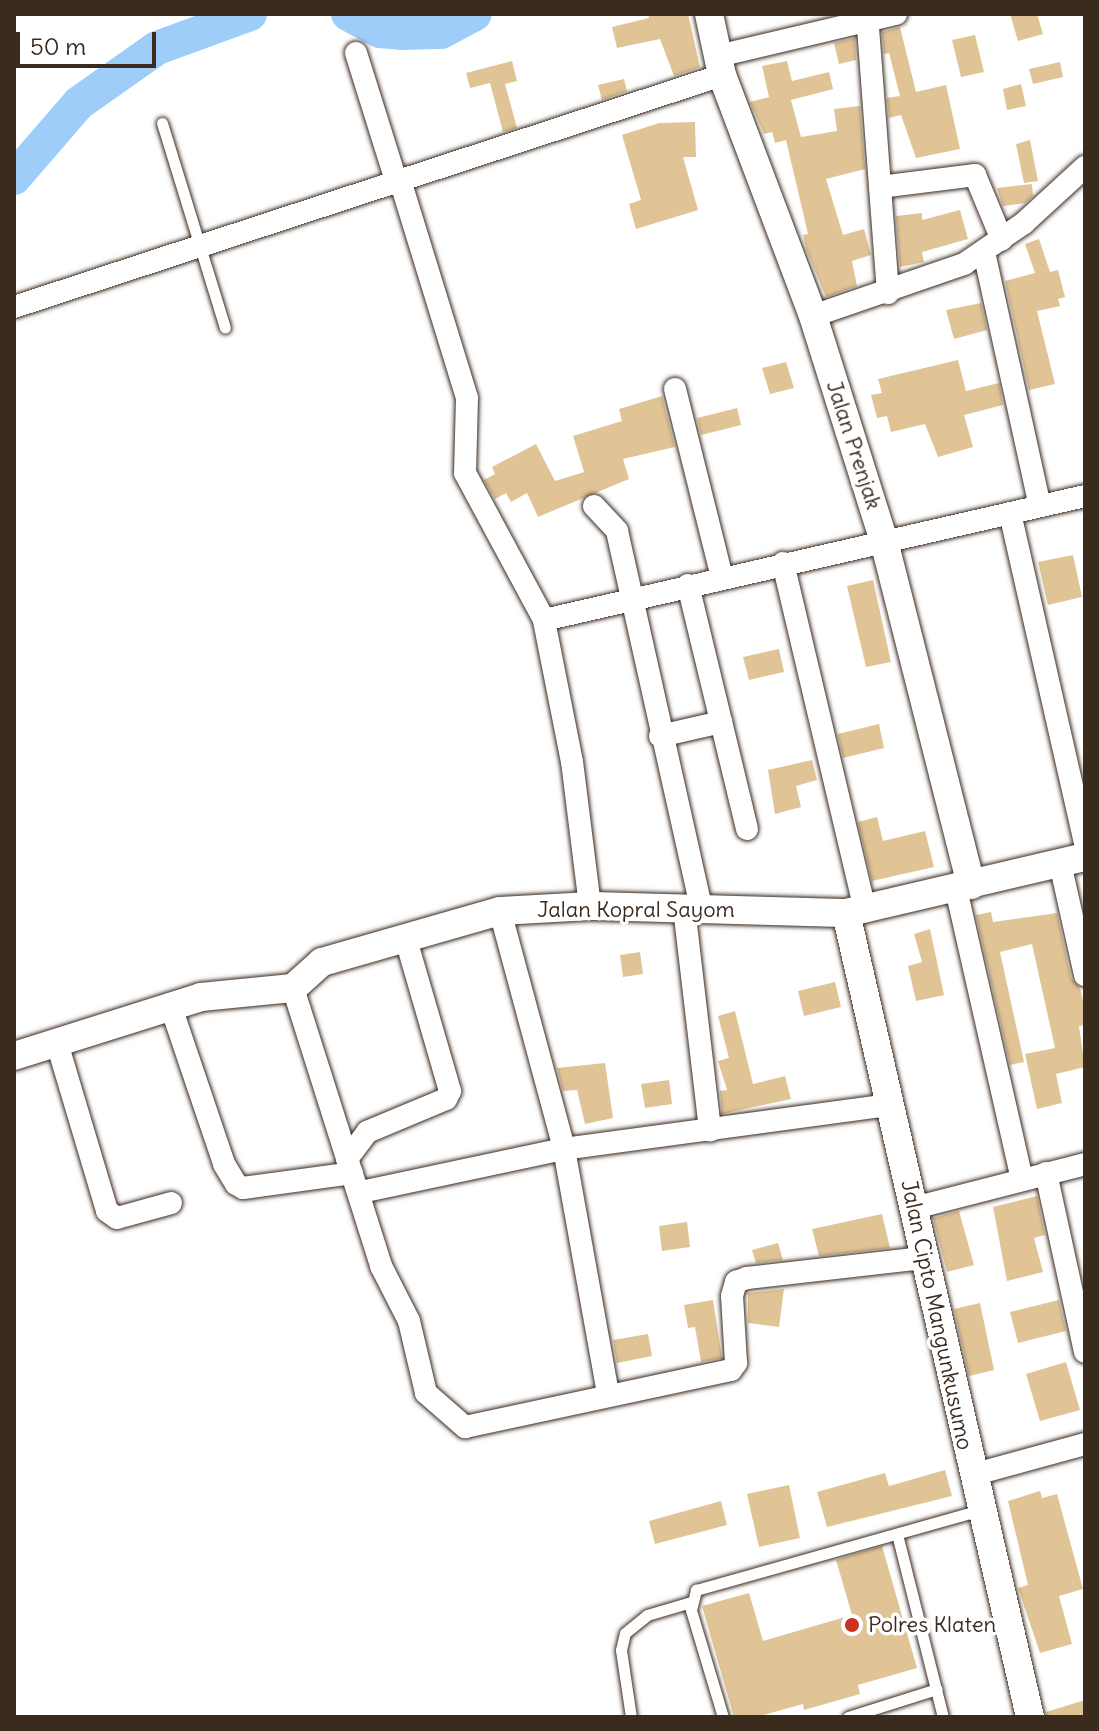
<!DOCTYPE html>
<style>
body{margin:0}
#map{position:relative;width:1099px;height:1731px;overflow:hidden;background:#fff;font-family:Delius,sans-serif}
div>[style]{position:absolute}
.river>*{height:34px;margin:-17px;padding:0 17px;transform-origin:17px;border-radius:17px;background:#9ecdfa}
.building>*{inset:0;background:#e1c495}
.roads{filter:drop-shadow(0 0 2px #3b2a1e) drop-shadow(0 0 2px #3b2a1e)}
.service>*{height:11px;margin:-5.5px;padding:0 5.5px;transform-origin:5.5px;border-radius:5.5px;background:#fff}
.minor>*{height:22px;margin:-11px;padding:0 11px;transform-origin:11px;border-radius:11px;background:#fff}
.tertiary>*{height:28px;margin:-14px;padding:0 14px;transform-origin:14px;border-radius:14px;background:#fff}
.dots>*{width:22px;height:22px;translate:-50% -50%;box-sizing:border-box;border:4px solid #fff;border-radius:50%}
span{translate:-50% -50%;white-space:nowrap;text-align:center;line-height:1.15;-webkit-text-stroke:7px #fff;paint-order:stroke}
.street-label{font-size:22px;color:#3b2a1e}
.poi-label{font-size:22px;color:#3b2a1e}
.left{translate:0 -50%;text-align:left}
.frame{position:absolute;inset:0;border:16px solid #3b2a1e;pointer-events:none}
.scale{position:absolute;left:16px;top:32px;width:140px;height:36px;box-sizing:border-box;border:4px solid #3b2a1e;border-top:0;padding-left:10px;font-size:24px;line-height:28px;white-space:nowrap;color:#3b2a1e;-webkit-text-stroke:6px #fff;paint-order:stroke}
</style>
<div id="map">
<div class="river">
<i style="left:348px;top:14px;width:36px;rotate:28deg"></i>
<i style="left:380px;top:31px;width:23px;rotate:5deg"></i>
<i style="left:403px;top:33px;width:38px;rotate:-2deg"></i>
<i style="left:441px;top:32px;width:38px;rotate:-28deg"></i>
<i style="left:14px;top:178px;width:99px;rotate:-49.1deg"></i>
<i style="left:79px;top:103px;width:95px;rotate:-35.2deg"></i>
<i style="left:157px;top:48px;width:99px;rotate:-20.1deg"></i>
</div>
<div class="building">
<i style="clip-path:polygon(648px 14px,688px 14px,700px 67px,674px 76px,660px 39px,617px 48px,612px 27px,649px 18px)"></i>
<i style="clip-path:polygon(1010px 14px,1037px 14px,1043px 34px,1018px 41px)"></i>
<i style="clip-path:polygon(900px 27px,916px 92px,946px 85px,960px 149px,916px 158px,901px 115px,889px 118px,887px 98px,900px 96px,889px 53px,884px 54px,882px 32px)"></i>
<i style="clip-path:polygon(975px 35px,984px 72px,961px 77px,952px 40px)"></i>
<i style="clip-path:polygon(855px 38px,856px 60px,839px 64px,834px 43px)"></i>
<i style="clip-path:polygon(512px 61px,517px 81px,505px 84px,517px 128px,503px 132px,490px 83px,470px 88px,466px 73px)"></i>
<i style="clip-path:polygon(787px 61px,792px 81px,829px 72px,833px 89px,791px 100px,801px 137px,837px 131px,834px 109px,860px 106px,865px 169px,826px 179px,843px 235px,864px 229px,871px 255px,852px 261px,857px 286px,826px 297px,806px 249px,803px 235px,808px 234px,786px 140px,775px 143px,772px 132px,764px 134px,750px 102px,769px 97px,762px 66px)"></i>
<i style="clip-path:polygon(1060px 62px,1063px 77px,1033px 84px,1029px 69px)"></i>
<i style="clip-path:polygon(624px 79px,627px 91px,602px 100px,598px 85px)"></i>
<i style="clip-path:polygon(1021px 84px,1026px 106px,1007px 110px,1003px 89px)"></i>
<i style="clip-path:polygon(695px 122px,696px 157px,683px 157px,698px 210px,636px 229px,629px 204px,641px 200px,622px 135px,659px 123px)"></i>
<i style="clip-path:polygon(1030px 140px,1038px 181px,1024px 183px,1016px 144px)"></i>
<i style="clip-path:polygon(1032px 184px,1033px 196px,1025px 203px,1003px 206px,997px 188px)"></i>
<i style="clip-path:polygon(960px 210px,968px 239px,922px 252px,924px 262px,900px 267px,896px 216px,922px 213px,922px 220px)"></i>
<i style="clip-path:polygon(1039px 239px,1050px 272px,1058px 270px,1065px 297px,1058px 299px,1060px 306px,1037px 311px,1055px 384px,1029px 390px,1005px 281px,1035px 273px,1025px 244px)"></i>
<i style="clip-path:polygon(981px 303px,987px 330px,954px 339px,946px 310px)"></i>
<i style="clip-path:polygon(958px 360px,966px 391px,999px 383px,1003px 405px,964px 415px,973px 447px,938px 457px,925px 424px,891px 432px,887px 416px,877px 418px,871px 395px,882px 393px,878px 379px)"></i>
<i style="clip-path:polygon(786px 362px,794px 388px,770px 394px,762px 368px)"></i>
<i style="clip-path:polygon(662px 396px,675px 447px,623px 459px,629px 479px,538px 517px,527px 493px,511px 502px,506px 493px,495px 499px,484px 480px,495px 474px,492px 467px,536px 444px,555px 481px,584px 472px,573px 436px,622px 421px,619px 409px)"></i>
<i style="clip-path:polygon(737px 408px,741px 425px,701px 435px,697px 418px)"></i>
<i style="clip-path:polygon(1073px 555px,1082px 597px,1048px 605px,1038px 562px)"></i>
<i style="clip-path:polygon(873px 580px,891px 662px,866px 667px,847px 586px)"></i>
<i style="clip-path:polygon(779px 649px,784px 672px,749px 680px,743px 657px)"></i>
<i style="clip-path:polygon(879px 724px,884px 748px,843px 758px,838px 734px)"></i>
<i style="clip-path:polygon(812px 760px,817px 780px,796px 786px,801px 807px,775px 814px,768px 770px)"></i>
<i style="clip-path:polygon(877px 817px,883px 841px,925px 831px,934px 867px,872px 881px,858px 822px)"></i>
<i style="clip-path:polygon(991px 912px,993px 922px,1057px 913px,1071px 978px,1080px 988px,1085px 1009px,1085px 1025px,1079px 1026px,1085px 1067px,1056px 1074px,1062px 1103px,1037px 1109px,1025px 1054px,1055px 1048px,1032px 944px,1000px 952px,1024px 1062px,1010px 1065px,976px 915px)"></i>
<i style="clip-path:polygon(930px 929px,944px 995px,916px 1001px,908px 966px,922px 962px,914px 934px)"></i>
<i style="clip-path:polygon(640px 952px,643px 974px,623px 977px,620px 955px)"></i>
<i style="clip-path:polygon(835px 982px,841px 1007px,804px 1016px,798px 991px)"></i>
<i style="clip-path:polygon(735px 1011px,753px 1084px,785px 1076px,791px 1099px,722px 1114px,720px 1091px,727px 1090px,718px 1061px,729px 1058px,718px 1016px)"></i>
<i style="clip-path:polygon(605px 1063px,613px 1118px,585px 1124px,577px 1090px,563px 1091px,557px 1068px)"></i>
<i style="clip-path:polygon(669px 1080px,672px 1104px,645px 1108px,641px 1084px)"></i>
<i style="clip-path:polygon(1037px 1196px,1045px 1235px,1034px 1238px,1043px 1272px,1007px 1281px,993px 1207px)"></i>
<i style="clip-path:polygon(959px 1211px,974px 1265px,947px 1272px,933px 1218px)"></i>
<i style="clip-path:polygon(882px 1214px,890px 1248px,819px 1256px,812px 1229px)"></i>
<i style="clip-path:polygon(687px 1222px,690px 1247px,662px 1251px,659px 1226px)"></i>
<i style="clip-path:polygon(778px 1243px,783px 1260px,756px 1263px,752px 1250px)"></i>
<i style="clip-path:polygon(784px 1289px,779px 1327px,748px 1323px,748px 1293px)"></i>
<i style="clip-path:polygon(713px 1300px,722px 1358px,701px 1362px,695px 1327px,688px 1328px,684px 1305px)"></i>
<i style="clip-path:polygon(1059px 1300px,1066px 1331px,1018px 1343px,1010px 1312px)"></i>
<i style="clip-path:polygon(980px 1303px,994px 1370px,969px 1376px,954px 1309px)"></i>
<i style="clip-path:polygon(648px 1334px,652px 1356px,617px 1363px,613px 1340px)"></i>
<i style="clip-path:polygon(1066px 1362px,1080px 1410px,1040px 1421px,1026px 1374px)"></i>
<i style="clip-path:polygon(945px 1470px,952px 1496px,827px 1527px,817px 1492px,885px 1473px,889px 1486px)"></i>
<i style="clip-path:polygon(789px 1485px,800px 1538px,759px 1547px,747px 1494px)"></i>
<i style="clip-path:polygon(1040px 1491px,1042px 1498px,1057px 1494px,1083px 1589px,1059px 1596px,1072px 1644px,1040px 1653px,1018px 1588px,1028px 1585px,1008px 1501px)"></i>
<i style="clip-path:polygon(721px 1501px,727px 1525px,655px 1544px,649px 1521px)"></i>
<i style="clip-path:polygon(882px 1546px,917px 1668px,858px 1685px,860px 1694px,804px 1710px,803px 1704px,757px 1717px,734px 1717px,702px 1606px,749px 1593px,763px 1641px,852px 1615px,836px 1560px)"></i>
<i style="clip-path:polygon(1085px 1700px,1085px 1717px,1047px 1717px,1046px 1712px)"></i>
</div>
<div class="roads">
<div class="service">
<i style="left:162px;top:123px;width:214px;rotate:72.9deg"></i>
<i style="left:897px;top:1534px;width:189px;rotate:75.9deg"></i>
<i style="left:631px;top:1717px;width:68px;rotate:-98.5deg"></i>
<i style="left:621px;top:1650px;width:17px;rotate:-77deg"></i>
<i style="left:625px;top:1633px;width:28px;rotate:-39deg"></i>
<i style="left:647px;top:1615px;width:46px;rotate:-16.5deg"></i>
<i style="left:723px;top:1717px;width:112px;rotate:-106.7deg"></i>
<i style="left:691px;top:1610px;width:21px;rotate:-76deg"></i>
<i style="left:696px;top:1590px;width:296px;rotate:-15.7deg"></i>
<i style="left:848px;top:1717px;width:93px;rotate:-17.5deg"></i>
</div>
<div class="minor">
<i style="left:867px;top:14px;width:280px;rotate:85.7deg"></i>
<i style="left:356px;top:53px;width:134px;rotate:72.6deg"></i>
<i style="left:718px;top:56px;width:183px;rotate:-13.3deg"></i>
<i style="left:400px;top:180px;width:228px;rotate:72.9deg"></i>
<i style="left:467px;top:398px;width:75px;rotate:91.5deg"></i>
<i style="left:465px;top:473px;width:167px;rotate:61.7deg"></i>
<i style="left:880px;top:187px;width:96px;rotate:-7.2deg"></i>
<i style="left:975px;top:175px;width:70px;rotate:67.4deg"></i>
<i style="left:984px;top:252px;width:260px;rotate:77.6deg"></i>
<i style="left:14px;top:307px;width:745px;rotate:-18.14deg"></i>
<i style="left:813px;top:316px;width:160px;rotate:-19deg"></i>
<i style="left:964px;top:264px;width:73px;rotate:-34.3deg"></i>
<i style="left:1024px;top:223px;width:83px;rotate:-42.6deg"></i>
<i style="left:675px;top:389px;width:194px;rotate:76deg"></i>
<i style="left:594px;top:506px;width:34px;rotate:47deg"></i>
<i style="left:617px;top:531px;width:386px;rotate:77.4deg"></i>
<i style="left:1010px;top:513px;width:337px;rotate:77.2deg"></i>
<i style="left:783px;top:563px;width:358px;rotate:76.7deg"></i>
<i style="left:688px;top:585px;width:251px;rotate:76.4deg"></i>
<i style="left:660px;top:736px;width:63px;rotate:-12.9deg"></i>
<i style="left:1060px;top:863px;width:115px;rotate:77.4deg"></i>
<i style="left:956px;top:889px;width:297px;rotate:77.2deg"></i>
<i style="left:590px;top:906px;width:145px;rotate:-97.1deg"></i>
<i style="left:572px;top:762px;width:145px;rotate:-101.2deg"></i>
<i style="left:544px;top:620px;width:555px;rotate:-12.91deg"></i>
<i style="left:684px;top:908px;width:224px;rotate:83.3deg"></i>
<i style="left:500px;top:911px;width:246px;rotate:74.9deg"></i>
<i style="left:564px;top:1149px;width:249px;rotate:79.8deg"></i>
<i style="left:293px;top:988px;width:292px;rotate:72.4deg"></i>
<i style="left:381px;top:1266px;width:62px;rotate:63deg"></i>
<i style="left:409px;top:1321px;width:74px;rotate:76.7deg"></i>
<i style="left:426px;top:1393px;width:52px;rotate:41.1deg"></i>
<i style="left:465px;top:1427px;width:272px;rotate:-12.1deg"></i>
<i style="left:731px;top:1370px;width:9px;rotate:-54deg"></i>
<i style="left:736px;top:1363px;width:67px;rotate:-93.4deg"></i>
<i style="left:732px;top:1296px;width:15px;rotate:-74deg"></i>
<i style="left:736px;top:1282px;width:12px;rotate:-20deg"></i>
<i style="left:747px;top:1278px;width:177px;rotate:-6.5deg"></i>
<i style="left:171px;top:1007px;width:166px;rotate:71.3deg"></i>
<i style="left:224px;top:1164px;width:23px;rotate:59deg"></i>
<i style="left:236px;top:1184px;width:8px;rotate:30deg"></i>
<i style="left:243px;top:1188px;width:110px;rotate:-7.8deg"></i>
<i style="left:57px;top:1043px;width:175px;rotate:73.4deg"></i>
<i style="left:107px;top:1211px;width:12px;rotate:35deg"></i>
<i style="left:117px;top:1218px;width:56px;rotate:-15.5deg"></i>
<i style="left:347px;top:1159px;width:34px;rotate:-53deg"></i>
<i style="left:367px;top:1132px;width:86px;rotate:-22.7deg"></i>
<i style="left:446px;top:1099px;width:9px;rotate:-63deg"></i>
<i style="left:450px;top:1091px;width:161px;rotate:-106.2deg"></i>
<i style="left:1046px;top:1173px;width:183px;rotate:77.7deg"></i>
<i style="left:361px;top:1192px;width:208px;rotate:-12deg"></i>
<i style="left:564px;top:1149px;width:329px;rotate:-7.7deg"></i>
<i style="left:914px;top:1208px;width:177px;rotate:-14.4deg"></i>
<i style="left:972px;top:1475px;width:117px;rotate:-15.3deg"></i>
</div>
<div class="tertiary">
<i style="left:709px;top:14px;width:62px;rotate:78deg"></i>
<i style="left:722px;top:75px;width:258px;rotate:69.3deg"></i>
<i style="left:813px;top:316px;width:236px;rotate:72.5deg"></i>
<i style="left:884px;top:541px;width:355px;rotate:75.8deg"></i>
<i style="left:846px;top:913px;width:825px;rotate:77.11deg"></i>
<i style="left:14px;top:1056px;width:196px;rotate:-17.5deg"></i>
<i style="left:201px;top:997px;width:92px;rotate:-5.6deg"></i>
<i style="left:293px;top:988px;width:39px;rotate:-42deg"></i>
<i style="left:322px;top:962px;width:185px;rotate:-16deg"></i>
<i style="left:500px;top:911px;width:90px;rotate:-3.2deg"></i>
<i style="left:590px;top:906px;width:256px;rotate:1.6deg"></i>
<i style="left:846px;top:913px;width:245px;rotate:-13.2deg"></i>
</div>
</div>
<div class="dots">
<i style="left:852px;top:1625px;background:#c8321e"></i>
</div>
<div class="street-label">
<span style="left:854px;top:445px;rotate:72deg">Jalan Prenjak</span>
<span style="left:636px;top:910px">Jalan Kopral Sayom</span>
<span style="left:937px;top:1315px;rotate:78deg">Jalan Cipto Mangunkusumo</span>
</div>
<div class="poi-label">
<span class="left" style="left:868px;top:1625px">Polres Klaten</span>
</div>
<div class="frame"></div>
<div class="scale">50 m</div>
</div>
